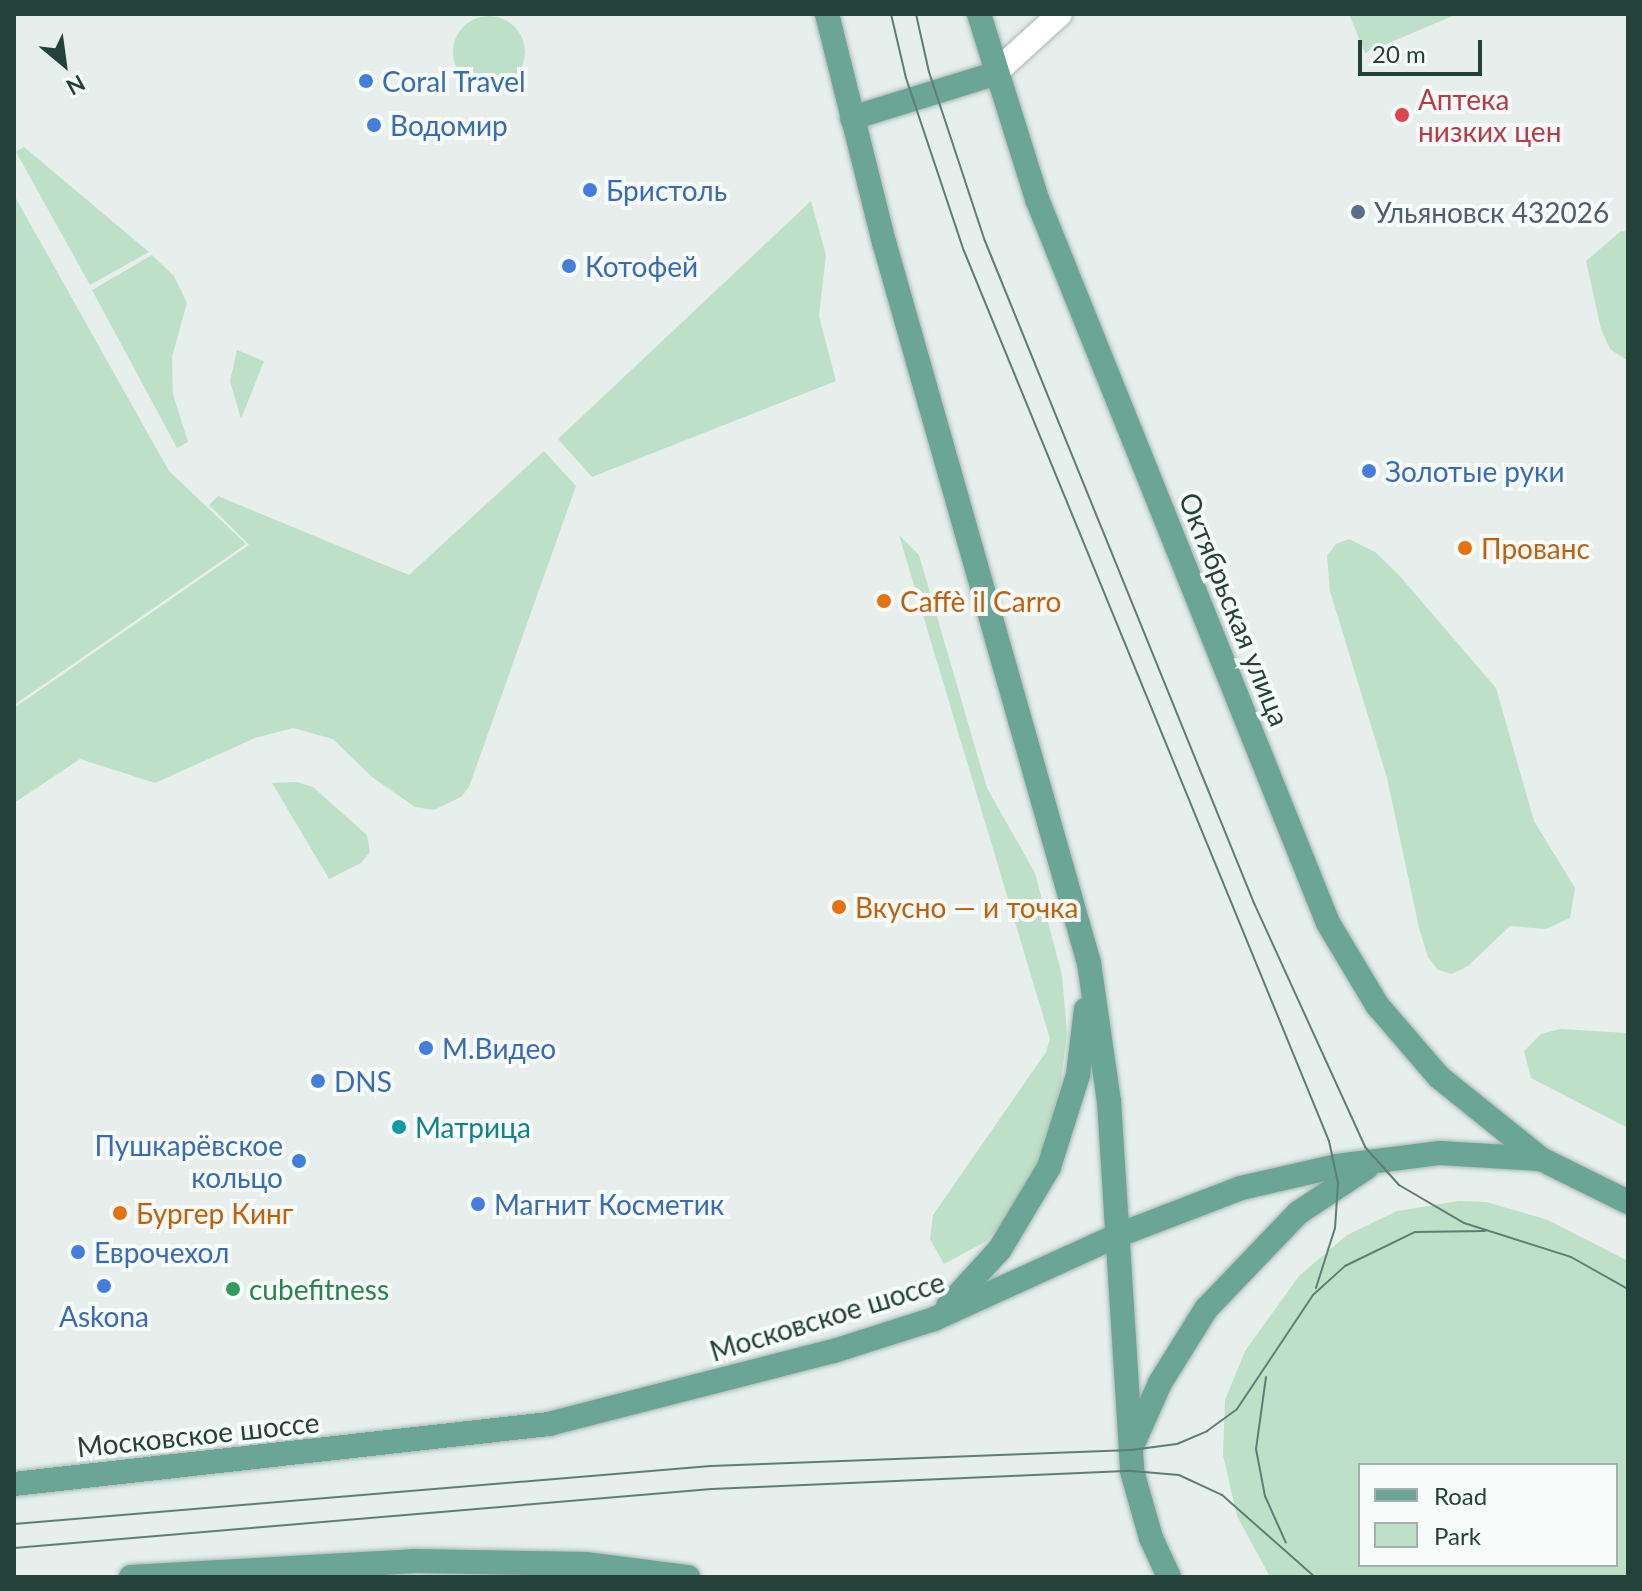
<!DOCTYPE html>
<meta charset="utf-8">
<style>
body{margin:0}
#map{position:relative;width:1642px;height:1591px;overflow:hidden;background:#e6efeb;font-family:Lato,sans-serif}
div>[style]{position:absolute}
.green>*{inset:0;background:#bfe0c8}
.round{border-radius:50%}
.roads{filter:drop-shadow(0 0 2px #a8b8b2) drop-shadow(0 0 2px #a8b8b2)}
.tertiary>*{height:24px;margin:-12px;padding:0 12px;transform-origin:12px;border-radius:12px;background:#fff}
.primary>*{height:24px;margin:-12px;padding:0 12px;transform-origin:12px;border-radius:12px;background:#6aa596}
.tram>*{height:2px;margin:-1px;padding:0 1px;transform-origin:1px;border-radius:1px;background:#5f7d75}
.dots>*{width:22px;height:22px;translate:-50% -50%;box-sizing:border-box;border:4px solid #f7fbf9;border-radius:50%}
span{translate:-50% -50%;white-space:nowrap;text-align:center;line-height:1.15;-webkit-text-stroke:8px #f7fbf9;paint-order:stroke}
.shop-label{font-size:28px;color:#366cbe}
.left{translate:0 -50%;text-align:left}
.right{translate:-100% -50%;text-align:right}
.health-label{font-size:28px;color:#be3a42}
.service-label{font-size:28px;color:#4e5e75}
.food-label{font-size:28px;color:#c56008}
.street-label{font-size:28px;color:#24423a}
.culture-label{font-size:28px;color:#0d838f}
.leisure-label{font-size:28px;color:#27864d}
.frame{position:absolute;inset:0;border:16px solid #24423a;pointer-events:none}
.legend{position:absolute;left:1358px;top:1463px;width:260px;height:104px;box-sizing:border-box;background:#f7fbf9;border:2px solid #a3b1ad;margin:0;padding:10px 14px;list-style:none;font-size:24px;color:#24423a}
.legend li{display:flex;align-items:center;gap:16px;height:40px}
.legend b{width:40px;border:2px solid #a3b1ad}
.north{position:absolute;left:24px;top:24px;width:80px;height:80px;-webkit-text-stroke:6px #f7fbf9;paint-order:stroke;rotate:151deg;font-size:22px;font-weight:700;line-height:32px;text-align:center;color:#24423a}
.north::after{content:'';display:block;margin:auto;width:28px;height:36px;background:#24423a;clip-path:polygon(50% 0,100% 100%,50% 72%,0 100%)}
.scale{position:absolute;left:1358px;top:40px;width:124px;height:36px;box-sizing:border-box;border:4px solid #24423a;border-top:0;padding-left:10px;font-size:24px;line-height:28px;white-space:nowrap;color:#24423a;-webkit-text-stroke:6px #f7fbf9;paint-order:stroke}
</style>
<div id="map">
<div class="green">
<i style="clip-path:polygon(1349px 14px,1455px 14px,1455px 15px,1365px 53px)"></i>
<i class="round" style="left:453px;top:16px;width:72px;height:72px"></i>
<i style="clip-path:polygon(24px 147px,149px 252px,90px 285px,16px 152px)"></i>
<i style="clip-path:polygon(14px 195px,169px 471px,246px 544px,14px 705px)"></i>
<i style="clip-path:polygon(811px 201px,826px 255px,819px 316px,836px 381px,592px 477px,558px 439px)"></i>
<i style="clip-path:polygon(1621px 231px,1628px 232px,1628px 361px,1610px 349px,1601px 329px,1586px 261px)"></i>
<i style="clip-path:polygon(152px 255px,174px 276px,187px 303px,172px 357px,173px 394px,188px 442px,177px 448px,92px 290px)"></i>
<i style="clip-path:polygon(237px 350px,264px 361px,241px 419px,230px 381px)"></i>
<i style="clip-path:polygon(544px 451px,576px 486px,469px 787px,461px 797px,434px 810px,415px 807px,372px 777px,333px 739px,293px 728px,255px 738px,155px 783px,80px 759px,14px 803px,14px 708px,249px 545px,209px 505px,218px 496px,409px 575px)"></i>
<i style="clip-path:polygon(899px 535px,919px 555px,987px 788px,1035px 873px,1062px 975px,1067px 1033px,1060px 1090px,1040px 1159px,1003px 1223px,985px 1242px,944px 1264px,930px 1239px,933px 1215px,1046px 1052px,1050px 1039px)"></i>
<i style="clip-path:polygon(1349px 539px,1375px 552px,1398px 574px,1496px 688px,1534px 821px,1575px 888px,1570px 918px,1546px 929px,1510px 926px,1468px 966px,1452px 974px,1438px 970px,1428px 957px,1419px 928px,1387px 778px,1330px 591px,1327px 556px,1336px 544px)"></i>
<i style="clip-path:polygon(297px 782px,313px 787px,367px 835px,370px 852px,361px 863px,329px 879px,272px 783px)"></i>
<i style="clip-path:polygon(1560px 1029px,1628px 1033px,1628px 1128px,1531px 1078px,1524px 1051px,1541px 1034px)"></i>
<i style="clip-path:polygon(evenodd,1459px 1201px,1486px 1202px,1548px 1220px,1628px 1261px,1628px 1577px,1270px 1577px,1237px 1516px,1223px 1455px,1225px 1400px,1245px 1351px,1299px 1276px,1347px 1235px,1397px 1211px,1459px 1201px,1360px 1465px,1616px 1465px,1616px 1565px,1360px 1565px,1360px 1465px)"></i>
</div>
<div class="roads">
<div class="tertiary">
<i style="left:994px;top:74px;width:89px;rotate:-42.3deg"></i>
</div>
<div class="primary">
<i style="left:827px;top:14px;width:235px;rotate:76deg"></i>
<i style="left:884px;top:242px;width:750px;rotate:74.13deg"></i>
<i style="left:1089px;top:963px;width:139px;rotate:81.8deg"></i>
<i style="left:1109px;top:1101px;width:371px;rotate:86.4deg"></i>
<i style="left:1132px;top:1471px;width:70px;rotate:74.2deg"></i>
<i style="left:1151px;top:1538px;width:43px;rotate:65.2deg"></i>
<i style="left:979px;top:14px;width:194px;rotate:72.6deg"></i>
<i style="left:1037px;top:199px;width:780px;rotate:68.1deg"></i>
<i style="left:1328px;top:923px;width:96px;rotate:59.1deg"></i>
<i style="left:1377px;top:1005px;width:95px;rotate:49.3deg"></i>
<i style="left:1439px;top:1077px;width:131px;rotate:38.8deg"></i>
<i style="left:852px;top:118px;width:149px;rotate:-17.2deg"></i>
<i style="left:948px;top:1306px;width:77px;rotate:-47.6deg"></i>
<i style="left:1000px;top:1249px;width:96px;rotate:-59.1deg"></i>
<i style="left:1049px;top:1167px;width:96px;rotate:-72.5deg"></i>
<i style="left:1078px;top:1075px;width:66px;rotate:-83.1deg"></i>
<i style="left:1132px;top:1446px;width:69px;rotate:-66deg"></i>
<i style="left:1160px;top:1383px;width:87px;rotate:-58.1deg"></i>
<i style="left:1206px;top:1309px;width:133px;rotate:-46.2deg"></i>
<i style="left:1298px;top:1213px;width:82px;rotate:-33.5deg"></i>
<i style="left:14px;top:1484px;width:538px;rotate:-6.4deg"></i>
<i style="left:549px;top:1424px;width:294px;rotate:-14.4deg"></i>
<i style="left:834px;top:1351px;width:105px;rotate:-17.7deg"></i>
<i style="left:934px;top:1319px;width:200px;rotate:-24.5deg"></i>
<i style="left:1116px;top:1236px;width:134px;rotate:-21deg"></i>
<i style="left:1241px;top:1188px;width:98px;rotate:-12.9deg"></i>
<i style="left:1337px;top:1166px;width:104px;rotate:-7.2deg"></i>
<i style="left:1440px;top:1153px;width:101px;rotate:3.4deg"></i>
<i style="left:1541px;top:1159px;width:97px;rotate:26.3deg"></i>
<i style="left:131px;top:1577px;width:282px;rotate:-3.2deg"></i>
<i style="left:413px;top:1561px;width:172px;rotate:1deg"></i>
<i style="left:585px;top:1564px;width:104px;rotate:7.2deg"></i>
</div>
</div>
<div class="tram">
<i style="left:891px;top:14px;width:66px;rotate:76.8deg"></i>
<i style="left:906px;top:78px;width:182px;rotate:71.5deg"></i>
<i style="left:964px;top:251px;width:962px;rotate:67.7deg"></i>
<i style="left:1329px;top:1141px;width:43px;rotate:77.9deg"></i>
<i style="left:1338px;top:1183px;width:45px;rotate:93.8deg"></i>
<i style="left:1335px;top:1228px;width:63px;rotate:107.6deg"></i>
<i style="left:916px;top:14px;width:59px;rotate:77.4deg"></i>
<i style="left:929px;top:72px;width:178px;rotate:71.7deg"></i>
<i style="left:985px;top:241px;width:715px;rotate:67.89deg"></i>
<i style="left:1254px;top:903px;width:268px;rotate:65.5deg"></i>
<i style="left:1365px;top:1147px;width:51px;rotate:48.2deg"></i>
<i style="left:1399px;top:1185px;width:75px;rotate:30.3deg"></i>
<i style="left:1464px;top:1223px;width:112px;rotate:17.6deg"></i>
<i style="left:1571px;top:1257px;width:65px;rotate:29.3deg"></i>
<i style="left:1266px;top:1377px;width:73px;rotate:97.9deg"></i>
<i style="left:1256px;top:1449px;width:48px;rotate:79.2deg"></i>
<i style="left:1265px;top:1496px;width:51px;rotate:65.9deg"></i>
<i style="left:14px;top:1524px;width:699px;rotate:-4.76deg"></i>
<i style="left:711px;top:1466px;width:420px;rotate:-2.2deg"></i>
<i style="left:1131px;top:1450px;width:46px;rotate:-7.4deg"></i>
<i style="left:1177px;top:1444px;width:33px;rotate:-23deg"></i>
<i style="left:1207px;top:1431px;width:37px;rotate:-36deg"></i>
<i style="left:1237px;top:1409px;width:137px;rotate:-56.3deg"></i>
<i style="left:1313px;top:1295px;width:43px;rotate:-42.2deg"></i>
<i style="left:1345px;top:1266px;width:78px;rotate:-25.9deg"></i>
<i style="left:1415px;top:1232px;width:70px;rotate:-0.8deg"></i>
<i style="left:14px;top:1548px;width:700px;rotate:-4.83deg"></i>
<i style="left:712px;top:1489px;width:420px;rotate:-2.5deg"></i>
<i style="left:1132px;top:1471px;width:47px;rotate:4.9deg"></i>
<i style="left:1179px;top:1475px;width:47px;rotate:24.9deg"></i>
<i style="left:1222px;top:1495px;width:124px;rotate:41.4deg"></i>
</div>
<div class="dots">
<i style="left:366px;top:81px;background:#3f7fe0"></i>
<i style="left:1402px;top:115px;background:#e0444e"></i>
<i style="left:374px;top:125px;background:#3f7fe0"></i>
<i style="left:590px;top:190px;background:#3f7fe0"></i>
<i style="left:1358px;top:212px;background:#5c6f8a"></i>
<i style="left:569px;top:266px;background:#3f7fe0"></i>
<i style="left:1369px;top:471px;background:#3f7fe0"></i>
<i style="left:1465px;top:548px;background:#e8710a"></i>
<i style="left:884px;top:601px;background:#e8710a"></i>
<i style="left:839px;top:907px;background:#e8710a"></i>
<i style="left:426px;top:1048px;background:#3f7fe0"></i>
<i style="left:318px;top:1081px;background:#3f7fe0"></i>
<i style="left:399px;top:1127px;background:#0f9aa8"></i>
<i style="left:299px;top:1161px;background:#3f7fe0"></i>
<i style="left:478px;top:1204px;background:#3f7fe0"></i>
<i style="left:120px;top:1213px;background:#e8710a"></i>
<i style="left:78px;top:1252px;background:#3f7fe0"></i>
<i style="left:104px;top:1286px;background:#3f7fe0"></i>
<i style="left:233px;top:1289px;background:#2e9e5b"></i>
</div>
<div class="shop-label">
<span class="left" style="left:382px;top:81px">Coral Travel</span>
<span class="left" style="left:390px;top:125px">Водомир</span>
<span class="left" style="left:606px;top:190px">Бристоль</span>
<span class="left" style="left:585px;top:266px">Котофей</span>
<span class="left" style="left:1385px;top:471px">Золотые руки</span>
<span class="left" style="left:442px;top:1048px">М.Видео</span>
<span class="left" style="left:334px;top:1081px">DNS</span>
<span class="right" style="left:283px;top:1161px">Пушкарёвское<br>кольцо</span>
<span class="left" style="left:494px;top:1204px">Магнит Косметик</span>
<span class="left" style="left:94px;top:1252px">Еврочехол</span>
<span style="left:104px;top:1316px">Askona</span>
</div>
<div class="health-label">
<span class="left" style="left:1418px;top:115px">Аптека<br>низких цен</span>
</div>
<div class="service-label">
<span class="left" style="left:1374px;top:212px">Ульяновск 432026</span>
</div>
<div class="food-label">
<span class="left" style="left:1481px;top:548px">Прованс</span>
<span class="left" style="left:900px;top:601px">Caffè il Carro</span>
<span class="left" style="left:855px;top:907px">Вкусно — и точка</span>
<span class="left" style="left:136px;top:1213px">Бургер Кинг</span>
</div>
<div class="street-label">
<span style="left:1235px;top:609px;rotate:68deg">Октябрьская улица</span>
<span style="left:827px;top:1316px;rotate:-17deg">Московское шоссе</span>
<span style="left:198px;top:1434px;rotate:-6deg">Московское шоссе</span>
</div>
<div class="culture-label">
<span class="left" style="left:415px;top:1127px">Матрица</span>
</div>
<div class="leisure-label">
<span class="left" style="left:249px;top:1289px">cubefitness</span>
</div>
<div class="frame"></div>
<ul class="legend">
<li><b style="height:10px;background:#6aa596"></b>Road</li>
<li><b style="height:22px;background:#bfe0c8"></b>Park</li>
</ul>
<div class="north">N</div>
<div class="scale">20 m</div>
</div>
